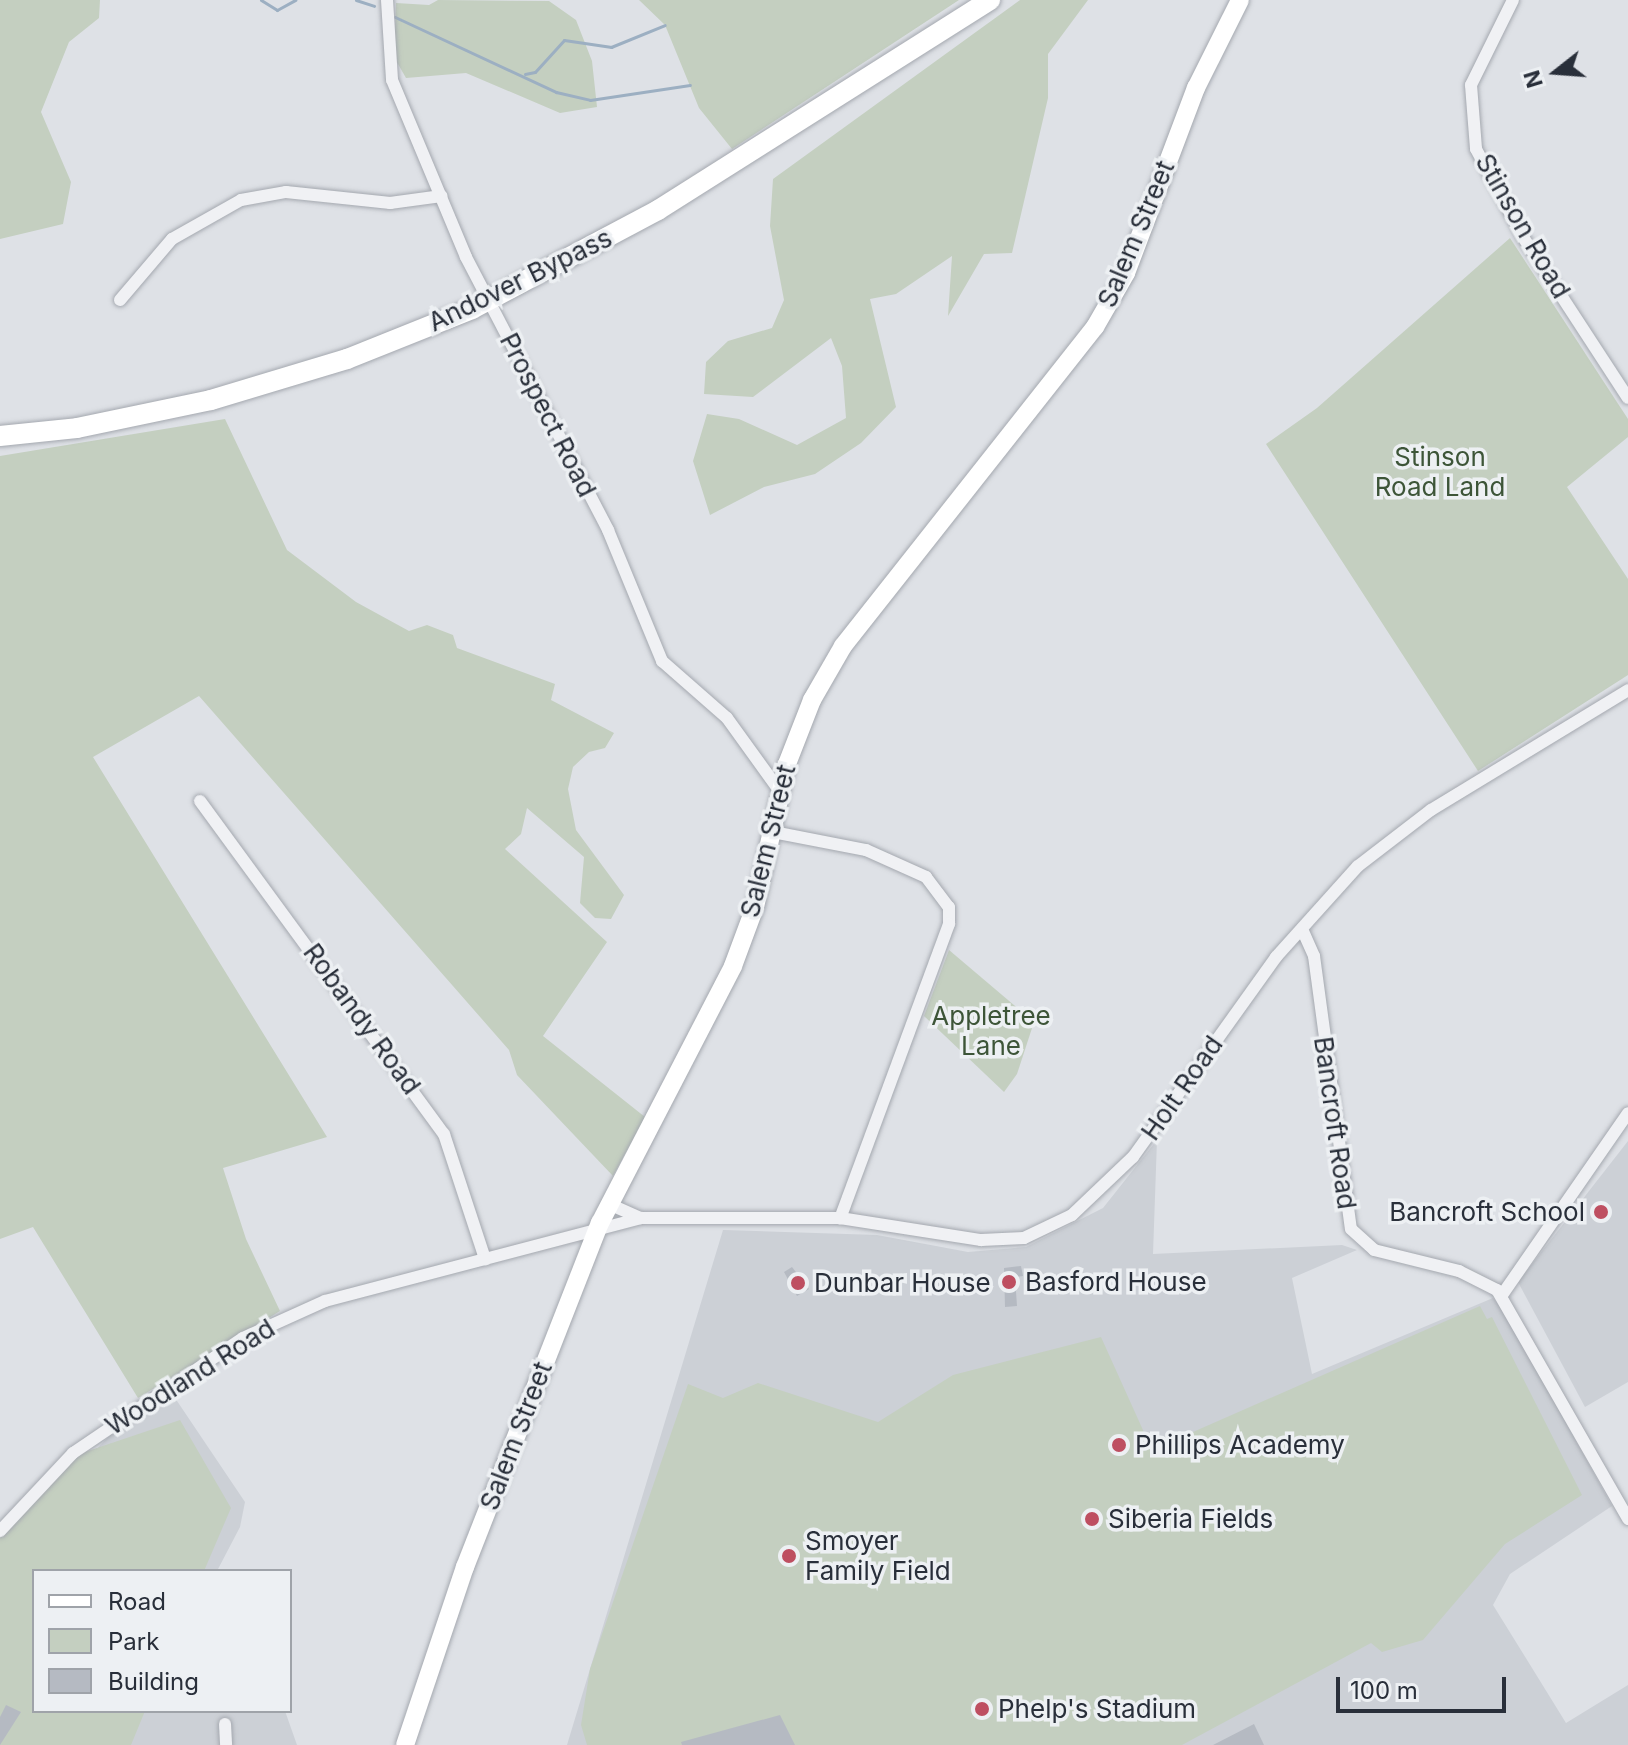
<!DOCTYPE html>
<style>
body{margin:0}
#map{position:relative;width:1628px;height:1745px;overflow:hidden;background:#dee1e6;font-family:Inter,sans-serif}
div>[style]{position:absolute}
.built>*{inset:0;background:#ccd0d6}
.green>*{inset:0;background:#c4cfc0}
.stream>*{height:3px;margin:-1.5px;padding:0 1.5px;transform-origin:1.5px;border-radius:1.5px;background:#9cafc2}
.building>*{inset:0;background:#b5bac2}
.roads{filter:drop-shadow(0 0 2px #a4a8af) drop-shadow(0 0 2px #a4a8af)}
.street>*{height:12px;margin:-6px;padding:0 6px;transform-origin:6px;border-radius:6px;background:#f0f1f4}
.secondary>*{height:18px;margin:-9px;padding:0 9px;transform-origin:9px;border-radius:9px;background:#fff}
.primary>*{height:20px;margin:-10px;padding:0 10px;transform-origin:10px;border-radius:10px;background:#fff}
.dots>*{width:22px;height:22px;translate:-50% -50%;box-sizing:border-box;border:4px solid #edf0f3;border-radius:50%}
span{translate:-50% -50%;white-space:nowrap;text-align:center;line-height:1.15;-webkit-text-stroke:7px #edf0f3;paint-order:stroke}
.street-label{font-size:26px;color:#292f3a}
.park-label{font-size:26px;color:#3d5538}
.poi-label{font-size:26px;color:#292f3a}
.right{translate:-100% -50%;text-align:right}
.left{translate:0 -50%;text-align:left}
.legend{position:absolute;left:32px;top:1569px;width:260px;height:144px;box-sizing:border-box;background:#edf0f3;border:2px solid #9fa3a9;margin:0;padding:10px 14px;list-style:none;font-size:24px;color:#292f3a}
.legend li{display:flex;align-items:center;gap:16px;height:40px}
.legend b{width:40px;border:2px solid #9fa3a9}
.north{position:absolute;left:1516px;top:32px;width:80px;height:80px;-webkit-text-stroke:6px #edf0f3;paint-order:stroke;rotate:253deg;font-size:22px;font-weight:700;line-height:32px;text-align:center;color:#292f3a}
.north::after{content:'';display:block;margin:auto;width:28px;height:36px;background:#292f3a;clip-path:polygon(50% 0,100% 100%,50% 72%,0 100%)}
.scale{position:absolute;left:1336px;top:1677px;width:170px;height:36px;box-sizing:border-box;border:4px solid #292f3a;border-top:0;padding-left:10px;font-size:24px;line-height:28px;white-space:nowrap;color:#292f3a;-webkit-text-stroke:6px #edf0f3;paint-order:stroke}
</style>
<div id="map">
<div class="built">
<i style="clip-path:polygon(1157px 1140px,1153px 1254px,1342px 1245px,1357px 1250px,1292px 1278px,1312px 1374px,1493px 1298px,1505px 1312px,1612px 1506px,1510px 1574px,1493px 1605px,1566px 1723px,1628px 1685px,1628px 1745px,567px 1745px,723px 1230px,877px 1235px,968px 1252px,1026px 1247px,1103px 1208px)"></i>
<i style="clip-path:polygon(1628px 1141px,1628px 1382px,1585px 1407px,1518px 1282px)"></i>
<i style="clip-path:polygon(173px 1395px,245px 1502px,240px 1527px,217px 1571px,34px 1571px,34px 1711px,285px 1711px,297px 1745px,0 1745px,0 1550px,113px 1432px)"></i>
</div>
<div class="green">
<i style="clip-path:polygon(0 0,100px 0,99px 18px,69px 42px,41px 112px,71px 182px,63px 224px,0 239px)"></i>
<i style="clip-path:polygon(438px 0,549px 1px,576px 20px,592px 61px,597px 107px,560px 113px,466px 73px,406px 78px,394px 57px,396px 3px,429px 5px)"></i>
<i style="clip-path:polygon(639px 0,959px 0,732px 149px,699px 108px,665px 25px)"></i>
<i style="clip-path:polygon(1020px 0,1088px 0,1048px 54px,1048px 98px,1012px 253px,984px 254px,948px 316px,952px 256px,896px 294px,870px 299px,896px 407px,861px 443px,815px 474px,764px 487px,710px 515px,693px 461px,707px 414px,739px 419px,797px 445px,846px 418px,842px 366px,831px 338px,753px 397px,704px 394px,706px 362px,728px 341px,772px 328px,784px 300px,770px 226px,773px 179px)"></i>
<i style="clip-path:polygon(1510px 238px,1628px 419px,1628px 437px,1567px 487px,1628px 579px,1628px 675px,1478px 771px,1266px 444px,1317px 408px)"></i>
<i style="clip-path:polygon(225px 419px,287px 550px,356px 602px,409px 631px,427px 625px,453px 635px,457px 648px,555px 684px,551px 700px,614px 733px,605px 748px,589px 752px,573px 767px,568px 789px,576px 830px,624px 895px,611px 919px,595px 918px,580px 903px,584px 857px,527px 808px,521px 834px,505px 849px,607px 942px,543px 1036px,645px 1117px,613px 1176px,517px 1075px,509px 1050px,199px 696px,93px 757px,327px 1137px,223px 1168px,246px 1239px,280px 1311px,138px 1398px,33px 1227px,0 1239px,0 456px)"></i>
<i style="clip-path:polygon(949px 950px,1034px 1022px,1017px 1074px,1004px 1092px,924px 1016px)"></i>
<i style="clip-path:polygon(1480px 1306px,1487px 1319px,1492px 1317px,1582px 1495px,1505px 1544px,1423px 1640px,1382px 1652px,1371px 1643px,1182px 1745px,587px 1745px,581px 1725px,590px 1669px,688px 1384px,723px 1398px,758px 1383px,878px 1422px,953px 1375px,1101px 1337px,1152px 1450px)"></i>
<i style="clip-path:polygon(180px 1420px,231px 1508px,204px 1571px,34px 1571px,34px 1711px,145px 1711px,131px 1745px,0 1745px,0 1531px,29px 1496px,82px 1453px)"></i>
</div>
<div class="stream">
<i style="left:261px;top:0;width:19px;rotate:32deg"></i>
<i style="left:277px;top:10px;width:21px;rotate:-29deg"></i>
<i style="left:356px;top:0;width:19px;rotate:18deg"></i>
<i style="left:395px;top:17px;width:178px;rotate:25deg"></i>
<i style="left:556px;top:92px;width:35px;rotate:13deg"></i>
<i style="left:590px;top:100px;width:101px;rotate:-8.5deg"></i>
<i style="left:525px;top:74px;width:10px;rotate:-11deg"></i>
<i style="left:535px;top:72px;width:43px;rotate:-47.8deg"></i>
<i style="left:564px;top:40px;width:48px;rotate:8.5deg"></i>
<i style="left:611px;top:47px;width:58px;rotate:-22.2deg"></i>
</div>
<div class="building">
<i style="clip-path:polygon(1021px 1266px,1023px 1276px,1015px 1277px,1017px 1306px,1005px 1307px,1004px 1268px)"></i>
<i style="clip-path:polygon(792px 1267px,809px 1289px,797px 1296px,784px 1272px)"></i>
<i style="clip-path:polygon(6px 1705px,21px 1712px,0 1745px,0 1717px)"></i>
<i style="clip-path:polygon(780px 1715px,795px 1745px,682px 1745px,681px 1742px)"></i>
<i style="clip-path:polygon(1254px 1724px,1264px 1745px,1213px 1745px)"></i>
</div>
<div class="roads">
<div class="street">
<i style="left:387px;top:0;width:80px;rotate:86.4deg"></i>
<i style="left:392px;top:80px;width:192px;rotate:67.3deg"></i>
<i style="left:466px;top:257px;width:308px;rotate:62.5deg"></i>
<i style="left:608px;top:530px;width:142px;rotate:67.6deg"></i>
<i style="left:662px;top:661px;width:86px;rotate:41.2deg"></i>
<i style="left:727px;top:718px;width:92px;rotate:54.2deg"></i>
<i style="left:1513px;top:0;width:95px;rotate:116.3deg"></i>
<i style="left:1471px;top:85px;width:64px;rotate:85.5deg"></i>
<i style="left:1476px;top:149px;width:100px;rotate:61.9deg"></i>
<i style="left:1523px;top:237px;width:192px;rotate:56.9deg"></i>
<i style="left:120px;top:300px;width:80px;rotate:-49.6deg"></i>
<i style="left:172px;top:239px;width:79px;rotate:-29.5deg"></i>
<i style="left:241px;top:200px;width:46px;rotate:-10.1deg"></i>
<i style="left:286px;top:192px;width:105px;rotate:6deg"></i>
<i style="left:390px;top:203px;width:52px;rotate:-7.7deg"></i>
<i style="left:200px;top:801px;width:413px;rotate:53.8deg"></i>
<i style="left:444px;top:1134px;width:132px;rotate:71.8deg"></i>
<i style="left:773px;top:832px;width:95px;rotate:11deg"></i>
<i style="left:866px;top:850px;width:66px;rotate:24.2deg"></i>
<i style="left:926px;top:877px;width:38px;rotate:53deg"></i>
<i style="left:949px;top:907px;width:17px;rotate:90deg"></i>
<i style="left:949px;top:924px;width:314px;rotate:110.3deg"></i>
<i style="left:1302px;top:929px;width:30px;rotate:66deg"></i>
<i style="left:1314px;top:956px;width:275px;rotate:82.3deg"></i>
<i style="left:1351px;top:1229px;width:31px;rotate:42deg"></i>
<i style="left:1374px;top:1250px;width:88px;rotate:13.9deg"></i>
<i style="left:1459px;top:1271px;width:42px;rotate:26.6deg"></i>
<i style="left:1497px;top:1290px;width:264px;rotate:60.2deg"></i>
<i style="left:609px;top:1204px;width:35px;rotate:24deg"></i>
<i style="left:641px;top:1218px;width:199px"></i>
<i style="left:840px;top:1218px;width:143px;rotate:8.9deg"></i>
<i style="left:981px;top:1240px;width:43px;rotate:-2.7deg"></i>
<i style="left:1024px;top:1238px;width:53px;rotate:-25.6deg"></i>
<i style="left:1072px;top:1215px;width:84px;rotate:-43.6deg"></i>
<i style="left:1133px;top:1157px;width:246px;rotate:-54.4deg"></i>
<i style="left:1276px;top:957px;width:122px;rotate:-48deg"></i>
<i style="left:1358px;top:866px;width:92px;rotate:-37.5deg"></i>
<i style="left:1431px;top:810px;width:231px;rotate:-31.3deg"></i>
<i style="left:1502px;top:1295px;width:221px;rotate:-55.3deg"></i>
<i style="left:0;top:1531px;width:107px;rotate:-46.9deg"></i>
<i style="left:73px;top:1453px;width:205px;rotate:-34.1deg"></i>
<i style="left:243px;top:1338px;width:90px;rotate:-24.3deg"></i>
<i style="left:325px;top:1301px;width:327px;rotate:-14.7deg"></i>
<i style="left:225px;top:1724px;width:21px;rotate:87deg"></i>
</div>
<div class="secondary">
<i style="left:405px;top:1745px;width:188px;rotate:-71.4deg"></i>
<i style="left:465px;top:1567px;width:370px;rotate:-68.6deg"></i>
<i style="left:600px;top:1223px;width:289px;rotate:-62.6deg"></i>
<i style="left:733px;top:966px;width:63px;rotate:-69.6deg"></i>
<i style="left:755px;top:907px;width:147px;rotate:-77.4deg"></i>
<i style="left:787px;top:764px;width:69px;rotate:-68.7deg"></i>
<i style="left:812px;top:700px;width:62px;rotate:-60.1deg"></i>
<i style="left:843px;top:646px;width:407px;rotate:-51.7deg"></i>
<i style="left:1095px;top:327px;width:62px;rotate:-60.1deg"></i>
<i style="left:1126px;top:273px;width:198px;rotate:-69.3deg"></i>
<i style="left:1196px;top:88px;width:98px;rotate:-63.4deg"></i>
</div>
<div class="primary">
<i style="left:0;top:436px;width:77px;rotate:-5.9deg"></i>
<i style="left:77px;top:428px;width:137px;rotate:-11.8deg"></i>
<i style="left:211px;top:400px;width:142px;rotate:-16.8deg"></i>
<i style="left:347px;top:359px;width:135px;rotate:-21.8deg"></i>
<i style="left:472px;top:309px;width:211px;rotate:-28deg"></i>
<i style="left:658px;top:210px;width:393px;rotate:-32.3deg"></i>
</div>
</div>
<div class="dots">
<i style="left:1601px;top:1212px;background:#be4f61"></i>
<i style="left:1009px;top:1282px;background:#be4f61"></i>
<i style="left:798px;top:1283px;background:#be4f61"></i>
<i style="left:1119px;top:1445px;background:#be4f61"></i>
<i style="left:1092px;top:1519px;background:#be4f61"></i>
<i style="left:789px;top:1556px;background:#be4f61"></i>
<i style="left:982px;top:1709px;background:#be4f61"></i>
</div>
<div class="street-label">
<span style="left:1523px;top:226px;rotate:60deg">Stinson Road</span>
<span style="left:1136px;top:234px;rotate:-67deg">Salem Street</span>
<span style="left:520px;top:280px;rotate:-26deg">Andover Bypass</span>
<span style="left:548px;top:415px;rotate:63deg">Prospect Road</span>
<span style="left:768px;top:841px;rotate:-76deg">Salem Street</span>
<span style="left:362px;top:1019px;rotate:54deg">Robandy Road</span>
<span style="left:1182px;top:1088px;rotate:-55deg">Holt Road</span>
<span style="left:1335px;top:1123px;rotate:82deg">Bancroft Road</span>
<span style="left:190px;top:1377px;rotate:-32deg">Woodland Road</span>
<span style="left:516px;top:1436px;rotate:-69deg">Salem Street</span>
</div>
<div class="park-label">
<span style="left:1440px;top:472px">Stinson<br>Road Land</span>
<span style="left:991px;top:1031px">Appletree<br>Lane</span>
</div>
<div class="poi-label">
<span class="right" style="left:1585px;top:1212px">Bancroft School</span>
<span class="left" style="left:1025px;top:1282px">Basford House</span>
<span class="left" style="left:814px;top:1283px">Dunbar House</span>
<span class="left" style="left:1135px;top:1445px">Phillips Academy</span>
<span class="left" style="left:1108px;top:1519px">Siberia Fields</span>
<span class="left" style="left:805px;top:1556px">Smoyer<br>Family Field</span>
<span class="left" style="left:998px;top:1709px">Phelp's Stadium</span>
</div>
<ul class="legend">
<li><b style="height:10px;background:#fff"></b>Road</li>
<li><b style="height:22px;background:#c4cfc0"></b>Park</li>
<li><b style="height:22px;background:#b5bac2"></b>Building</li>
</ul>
<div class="north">N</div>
<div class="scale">100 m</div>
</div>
